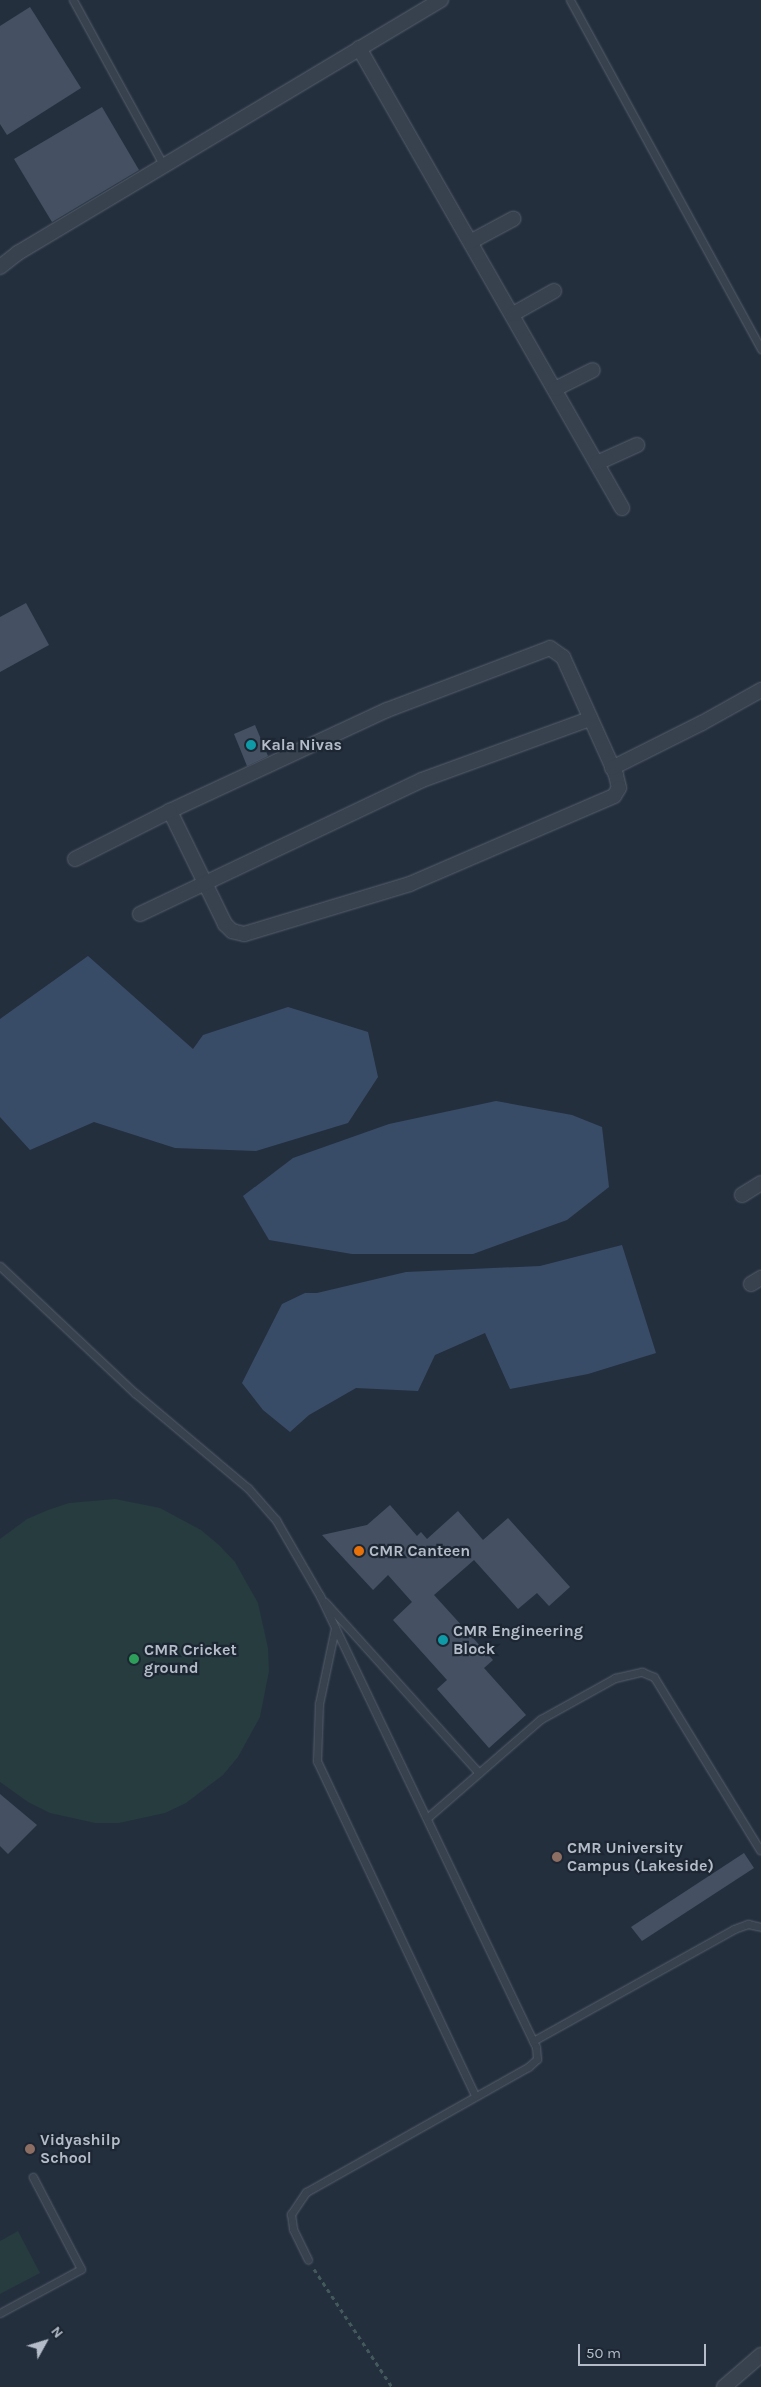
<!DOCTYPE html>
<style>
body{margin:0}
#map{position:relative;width:761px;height:2387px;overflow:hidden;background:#242f3e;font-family:Karla,sans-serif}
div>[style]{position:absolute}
.green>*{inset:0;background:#263c3f}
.water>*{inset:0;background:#394c67}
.building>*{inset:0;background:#455162}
.path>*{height:3px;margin-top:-1.5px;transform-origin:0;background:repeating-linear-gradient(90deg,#44595c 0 4px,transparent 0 8px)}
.roads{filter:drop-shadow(0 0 1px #565f6c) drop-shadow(0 0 1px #565f6c)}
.lane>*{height:7px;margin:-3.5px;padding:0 3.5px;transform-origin:3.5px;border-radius:3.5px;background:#38414e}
.street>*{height:14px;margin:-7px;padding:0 7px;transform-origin:7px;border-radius:7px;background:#38414e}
.dots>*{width:14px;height:14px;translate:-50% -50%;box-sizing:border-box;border:2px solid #1d2633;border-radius:50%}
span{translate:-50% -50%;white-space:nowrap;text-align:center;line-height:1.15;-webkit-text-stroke:4.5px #1d2633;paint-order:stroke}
.poi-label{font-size:16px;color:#b4bcc9;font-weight:700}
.left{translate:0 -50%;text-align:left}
.north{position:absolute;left:20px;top:2317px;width:50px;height:50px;-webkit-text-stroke:4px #1d2633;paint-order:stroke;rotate:51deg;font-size:14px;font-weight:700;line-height:20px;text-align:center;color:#b4bcc9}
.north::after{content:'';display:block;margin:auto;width:18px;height:22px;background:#b4bcc9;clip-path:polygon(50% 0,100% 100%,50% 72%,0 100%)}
.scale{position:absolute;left:578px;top:2344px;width:128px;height:22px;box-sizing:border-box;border:2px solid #b4bcc9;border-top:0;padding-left:6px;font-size:15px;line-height:18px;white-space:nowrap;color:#b4bcc9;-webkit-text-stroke:4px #1d2633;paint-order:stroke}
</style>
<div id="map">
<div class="green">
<i style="clip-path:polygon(115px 1499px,160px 1508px,201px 1530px,219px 1545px,235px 1562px,258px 1603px,268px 1648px,269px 1671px,260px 1717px,238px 1757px,223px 1775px,186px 1803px,165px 1813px,119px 1823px,95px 1823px,50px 1813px,28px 1802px,0 1782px,0 1539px,27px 1519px,48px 1510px,69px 1503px)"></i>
<i style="clip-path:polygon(18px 2231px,40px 2273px,0 2294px,0 2241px)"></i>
</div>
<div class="water">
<i style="clip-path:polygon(88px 956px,193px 1049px,203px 1035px,288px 1007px,368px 1032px,378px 1077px,348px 1123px,256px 1151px,175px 1148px,94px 1122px,30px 1150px,0 1117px,0 1019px)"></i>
<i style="clip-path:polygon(496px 1101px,572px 1115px,602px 1127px,609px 1187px,567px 1220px,473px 1254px,352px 1254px,269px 1240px,243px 1196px,293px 1158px,389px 1124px)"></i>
<i style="clip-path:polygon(622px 1245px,656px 1353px,588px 1374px,510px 1389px,485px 1333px,435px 1355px,418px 1391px,356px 1388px,309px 1415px,290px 1432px,263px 1410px,242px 1383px,282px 1304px,305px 1293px,317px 1293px,406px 1272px,540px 1266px)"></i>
</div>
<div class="building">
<i style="clip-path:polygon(30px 7px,81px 88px,7px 135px,0 124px,0 26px)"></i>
<i style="clip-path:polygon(102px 107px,139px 170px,52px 222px,14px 159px)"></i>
<i style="clip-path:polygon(26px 603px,49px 645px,0 672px,0 617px)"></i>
<i style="clip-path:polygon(255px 725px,268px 756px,247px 766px,234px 734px)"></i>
<i style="clip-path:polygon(390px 1505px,417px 1536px,421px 1532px,427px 1539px,458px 1511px,483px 1540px,508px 1518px,570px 1587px,549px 1606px,537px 1593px,518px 1609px,474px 1560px,434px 1595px,493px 1660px,484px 1668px,526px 1715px,489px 1748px,437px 1689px,447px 1680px,393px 1620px,412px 1602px,388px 1575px,373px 1590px,322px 1535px,367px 1525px)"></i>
<i style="clip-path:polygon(0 1794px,37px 1825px,8px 1854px,0 1846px)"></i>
<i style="clip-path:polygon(744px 1853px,754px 1868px,642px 1941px,631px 1927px)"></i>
</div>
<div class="path">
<i style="left:314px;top:2269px;width:141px;rotate:56.5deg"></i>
</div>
<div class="roads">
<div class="lane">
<i style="left:73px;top:0;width:189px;rotate:61.3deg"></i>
<i style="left:570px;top:0;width:398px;rotate:61.3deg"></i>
<i style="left:0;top:1266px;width:185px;rotate:43.3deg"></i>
<i style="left:135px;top:1393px;width:148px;rotate:40.1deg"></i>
<i style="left:248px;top:1488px;width:43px;rotate:48.8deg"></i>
<i style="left:276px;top:1520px;width:88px;rotate:59.9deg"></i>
<i style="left:320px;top:1596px;width:500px;rotate:64.41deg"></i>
<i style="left:536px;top:2047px;width:12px;rotate:85deg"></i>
<i style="left:537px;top:2059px;width:12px;rotate:138deg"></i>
<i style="left:528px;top:2067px;width:255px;rotate:150.6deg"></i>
<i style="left:306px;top:2192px;width:27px;rotate:124deg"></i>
<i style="left:291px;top:2214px;width:15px;rotate:82deg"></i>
<i style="left:293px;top:2229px;width:34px;rotate:64deg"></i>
<i style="left:325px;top:1602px;width:230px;rotate:48deg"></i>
<i style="left:335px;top:1628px;width:78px;rotate:101.9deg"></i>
<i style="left:319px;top:1704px;width:57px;rotate:92deg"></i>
<i style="left:317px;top:1761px;width:370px;rotate:64.7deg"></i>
<i style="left:427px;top:1818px;width:151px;rotate:-41deg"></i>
<i style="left:541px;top:1719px;width:85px;rotate:-29deg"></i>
<i style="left:615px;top:1678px;width:28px;rotate:-13deg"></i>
<i style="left:642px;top:1672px;width:13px;rotate:23deg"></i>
<i style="left:654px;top:1677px;width:203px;rotate:58.5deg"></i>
<i style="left:533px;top:2041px;width:230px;rotate:-29.1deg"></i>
<i style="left:734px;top:1929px;width:15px;rotate:-20deg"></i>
<i style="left:748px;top:1924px;width:13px;rotate:13deg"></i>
<i style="left:0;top:2313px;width:92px;rotate:-28.5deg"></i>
<i style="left:81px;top:2269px;width:104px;rotate:-117.6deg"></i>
</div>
<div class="street">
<i style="left:359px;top:48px;width:530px;rotate:60.24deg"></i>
<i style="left:472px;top:241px;width:47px;rotate:-28.2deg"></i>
<i style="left:0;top:267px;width:23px;rotate:-38deg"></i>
<i style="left:18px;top:253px;width:493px;rotate:-30.9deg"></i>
<i style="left:513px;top:314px;width:47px;rotate:-29.3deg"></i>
<i style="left:555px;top:389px;width:42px;rotate:-26.6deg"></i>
<i style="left:597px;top:463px;width:44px;rotate:-24.2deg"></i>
<i style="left:550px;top:648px;width:16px;rotate:35deg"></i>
<i style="left:563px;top:657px;width:129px;rotate:65.8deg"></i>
<i style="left:616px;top:775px;width:13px;rotate:77deg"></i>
<i style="left:619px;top:788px;width:9px;rotate:122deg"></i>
<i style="left:614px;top:796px;width:222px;rotate:156.7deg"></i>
<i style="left:410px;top:884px;width:173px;rotate:163.2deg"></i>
<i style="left:244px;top:934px;width:12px;rotate:-166deg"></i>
<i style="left:232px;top:931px;width:10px;rotate:-135deg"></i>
<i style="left:225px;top:924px;width:126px;rotate:-116deg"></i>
<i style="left:170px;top:811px;width:239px;rotate:-25deg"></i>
<i style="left:387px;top:710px;width:174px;rotate:-20.8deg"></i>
<i style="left:612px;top:768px;width:101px;rotate:-26.6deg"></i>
<i style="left:702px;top:723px;width:68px;rotate:-29.2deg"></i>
<i style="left:75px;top:859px;width:106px;rotate:-26.8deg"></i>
<i style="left:140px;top:914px;width:312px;rotate:-25.4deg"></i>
<i style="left:422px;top:780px;width:179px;rotate:-20deg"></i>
<i style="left:742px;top:1195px;width:22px;rotate:-32deg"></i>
<i style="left:751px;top:1284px;width:12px;rotate:-31deg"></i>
<i style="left:724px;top:2387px;width:49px;rotate:-40.9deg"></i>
</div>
</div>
<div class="dots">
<i style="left:251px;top:745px;background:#0f9aa8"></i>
<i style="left:359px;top:1551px;background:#e8710a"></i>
<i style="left:443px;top:1640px;background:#0f9aa8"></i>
<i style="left:134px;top:1659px;background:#2e9e5b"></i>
<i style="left:557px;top:1857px;background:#8d6e63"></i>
<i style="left:30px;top:2149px;background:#8d6e63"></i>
</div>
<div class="poi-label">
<span class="left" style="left:261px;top:745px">Kala Nivas</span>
<span class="left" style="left:369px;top:1551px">CMR Canteen</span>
<span class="left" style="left:453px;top:1640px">CMR Engineering<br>Block</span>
<span class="left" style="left:144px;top:1659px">CMR Cricket<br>ground</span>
<span class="left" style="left:567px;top:1857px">CMR University<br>Campus (Lakeside)</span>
<span class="left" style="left:40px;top:2149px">Vidyashilp<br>School</span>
</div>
<div class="north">N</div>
<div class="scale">50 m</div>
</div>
